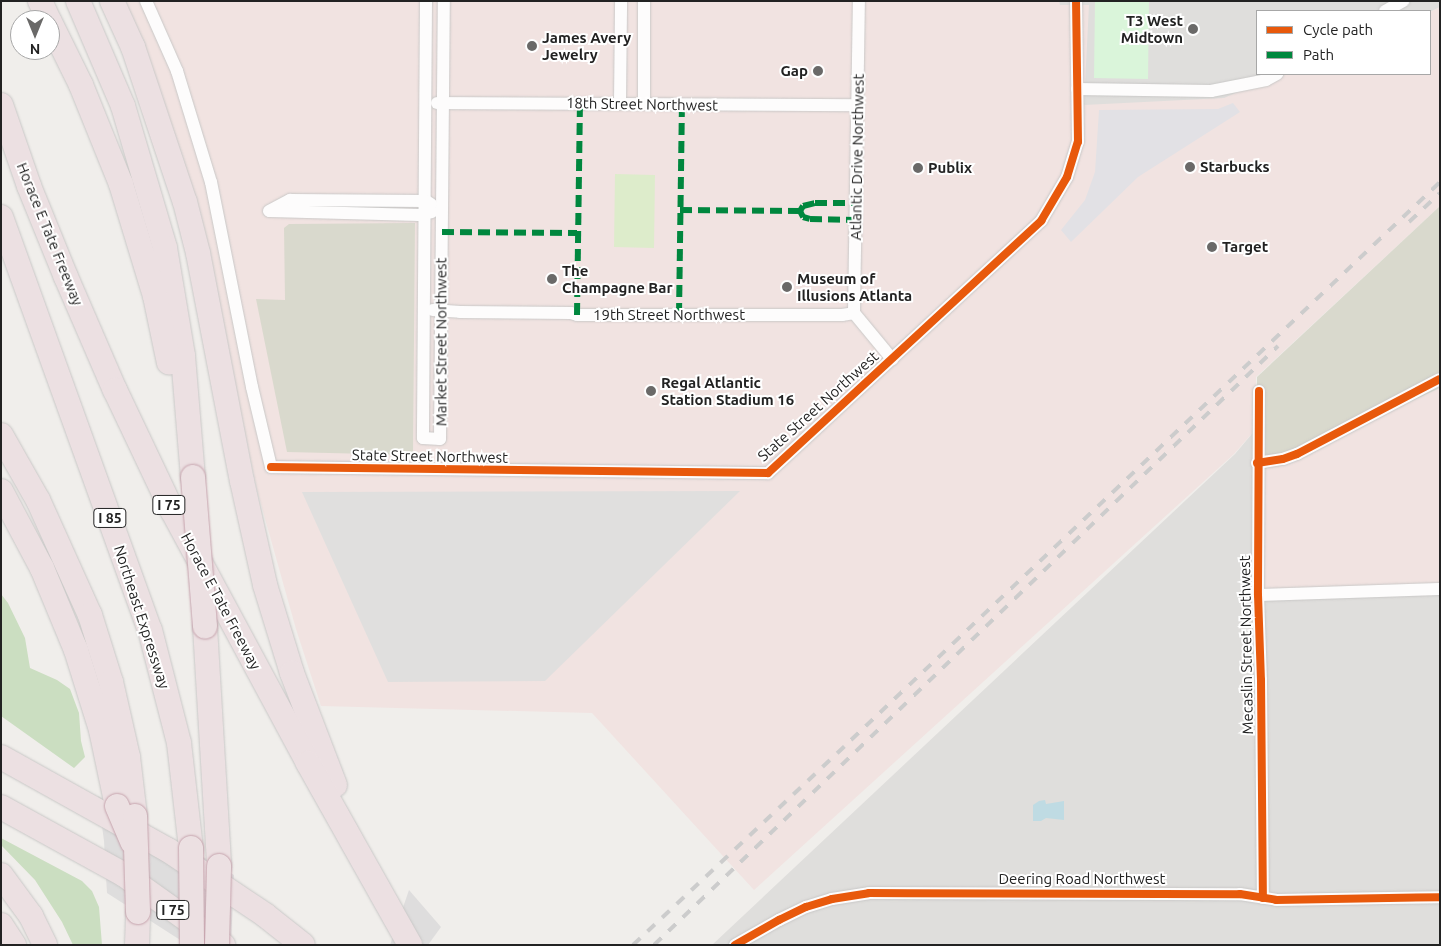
<!DOCTYPE html>
<style>
body{margin:0}
#map{position:relative;width:1441px;height:946px;overflow:hidden;background:#f0eeeb;font-family:Ubuntu,sans-serif}
div>[style]{position:absolute}
.residential>*{inset:0;background:#dfdedc}
.commercial>*{inset:0;background:#f1e3e1}
.construction>*{inset:0;background:#d9d9cd}
.grass>*{inset:0;background:#ddeccb}
.forest>*{inset:0;background:#cbdec1}
.park>*{inset:0;background:#daf5da}
.parking>*{inset:0;background:#e0dfde}
.plaza>*{inset:0;background:#e2e1e5}
.water>*{inset:0;background:#bfdbe3}
.pier>*{inset:0;background:#dedddd}
.roads{filter:drop-shadow(0 0 1px #c9c8c7) drop-shadow(0 0 1px #c9c8c7)}
.street>*{height:12px;margin:-6px;padding:0 6px;transform-origin:6px;border-radius:6px;background:#fdfcfc}
.highway>*{height:24px;margin:-12px;padding:0 12px;transform-origin:12px;border-radius:12px;background:#ece0e2}
.rail>*{height:4px;margin-top:-2px;transform-origin:0;background:repeating-linear-gradient(90deg,#ccc 0 10px,transparent 0 20px)}
.bridges{filter:drop-shadow(0 0 1px #c5a2ac) drop-shadow(0 0 1px #c5a2ac)}
.highway-bridge>*{height:24px;margin:-12px;padding:0 12px;transform-origin:12px;border-radius:12px;background:#ece0e2}
.quiet>*{height:6px;margin-top:-3px;transform-origin:0;background:repeating-linear-gradient(90deg,#00873e 0 12px,transparent 0 18px)}
.cycleway>*{height:8px;margin:-4px;padding:0 4px;transform-origin:4px;border-radius:4px;background:#e8590c}
.dots>*{width:14px;height:14px;translate:-50% -50%;box-sizing:border-box;border:2px solid #fff;border-radius:50%}
span{translate:-50% -50%;white-space:nowrap;text-align:center;line-height:1.15;-webkit-text-stroke:4px #fff;paint-order:stroke}
.shield-label span{padding:1px 4px;background:#fff;border:1px solid;border-radius:4px;-webkit-text-stroke-width:0}
.shield-label{font-size:14px;color:#222;font-weight:700}
.poi-label{font-size:15px;color:#222;font-weight:700}
.right{translate:-100% -50%;text-align:right}
.left{translate:0 -50%;text-align:left}
.street-label{font-size:15px;color:#222}
.frame{position:absolute;inset:0;border:2px solid #222;pointer-events:none}
.legend{position:absolute;left:1256px;top:10px;width:175px;height:65px;box-sizing:border-box;background:#fff;border:1px solid #a7a7a7;margin:0;padding:6px 9px;list-style:none;font-size:15px;color:#222}
.legend li{display:flex;align-items:center;gap:10px;height:25px}
.legend b{width:25px;border:1px solid #a7a7a7}
.north{position:absolute;left:10px;top:10px;width:50px;height:50px;box-sizing:border-box;background:#fff;border:1px solid #a7a7a7;border-radius:50%;rotate:180deg;font-size:14px;font-weight:700;line-height:20px;text-align:center;color:#222}
.north::after{content:'';display:block;margin:auto;width:18px;height:22px;background:#6a6968;clip-path:polygon(50% 0,100% 100%,50% 72%,0 100%)}
</style>
<div id="map">
<div class="residential">
<i style="clip-path:polygon(864px 1px,1440px 1px,1440px 7px,1430px 12px,1257px 11px,1257px 74px,1298px 74px,1218px 109px,1083px 110px,864px 4px)"></i>
<i style="clip-path:polygon(1256px 429px,1259px 599px,1440px 595px,1440px 945px,712px 945px,1235px 454px)"></i>
</div>
<div class="commercial">
<i style="clip-path:polygon(124px 1px,1059px 1px,1060px 5px,1089px 5px,1084px 105px,1224px 98px,1279px 74px,1430px 74px,1430px 12px,1440px 7px,1440px 206px,1256px 377px,1255px 430px,1234px 454px,754px 890px,592px 713px,321px 706px,296px 629px,257px 490px,211px 270px)"></i>
<i style="clip-path:polygon(1440px 388px,1440px 595px,1258px 600px,1256px 474px)"></i>
</div>
<div class="construction">
<i style="clip-path:polygon(1440px 206px,1440px 388px,1257px 473px,1257px 377px)"></i>
<i style="clip-path:polygon(415px 223px,413px 455px,287px 452px,256px 299px,285px 300px,284px 228px,289px 224px)"></i>
</div>
<div class="grass">
<i style="clip-path:polygon(615px 174px,655px 175px,654px 248px,614px 247px)"></i>
</div>
<div class="forest">
<i style="clip-path:polygon(1px 594px,8px 603px,25px 638px,30px 668px,57px 680px,70px 689px,79px 713px,81px 741px,85px 757px,74px 768px,1px 716px)"></i>
<i style="clip-path:polygon(1px 838px,82px 881px,92px 891px,99px 907px,102px 945px,73px 945px,62px 922px,35px 880px,1px 845px)"></i>
</div>
<div class="park">
<i style="clip-path:polygon(1095px 1px,1149px 1px,1148px 79px,1094px 78px)"></i>
</div>
<div class="parking">
<i style="clip-path:polygon(740px 491px,545px 681px,388px 682px,302px 492px)"></i>
</div>
<div class="plaza">
<i style="clip-path:polygon(1233px 103px,1240px 112px,1138px 177px,1071px 242px,1061px 230px,1085px 200px,1095px 172px,1099px 110px,1218px 109px)"></i>
</div>
<div class="water">
<i style="clip-path:polygon(1045px 800px,1046px 804px,1064px 801px,1064px 820px,1046px 818px,1041px 821px,1033px 821px,1033px 805px,1039px 801px)"></i>
</div>
<div class="pier">
<i style="clip-path:polygon(98px 796px,234px 875px,231px 945px,188px 945px,107px 893px,104px 841px)"></i>
<i style="clip-path:polygon(409px 890px,441px 927px,428px 945px,390px 945px)"></i>
</div>
<div class="roads">
<div class="street">
<i style="left:146px;top:1px;width:77px;rotate:66.1deg"></i>
<i style="left:177px;top:71px;width:116px;rotate:73deg"></i>
<i style="left:211px;top:182px;width:209px;rotate:78.7deg"></i>
<i style="left:252px;top:387px;width:82px;rotate:76.6deg"></i>
<i style="left:271px;top:467px;width:497px;rotate:0.7deg"></i>
<i style="left:768px;top:473px;width:372px;rotate:-42.7deg"></i>
<i style="left:1041px;top:221px;width:51px;rotate:-59.4deg"></i>
<i style="left:1067px;top:177px;width:37px;rotate:-73deg"></i>
<i style="left:1078px;top:142px;width:141px;rotate:-90.8deg"></i>
<i style="left:426px;top:1px;width:437px;rotate:90.4deg"></i>
<i style="left:423px;top:438px;width:17px;rotate:3deg"></i>
<i style="left:440px;top:439px;width:438px;rotate:-89.5deg"></i>
<i style="left:1385px;top:11px;width:21px;rotate:-29deg"></i>
<i style="left:1077px;top:89px;width:134px;rotate:0.9deg"></i>
<i style="left:1211px;top:91px;width:56px;rotate:-11.3deg"></i>
<i style="left:1266px;top:80px;width:13px;rotate:-29deg"></i>
<i style="left:437px;top:103px;width:421px;rotate:0.3deg"></i>
<i style="left:620px;top:103px;width:102px;rotate:-89.4deg"></i>
<i style="left:644px;top:103px;width:102px;rotate:-90deg"></i>
<i style="left:269px;top:211px;width:24px;rotate:-28deg"></i>
<i style="left:290px;top:200px;width:136px;rotate:0.4deg"></i>
<i style="left:426px;top:201px;width:6px;rotate:31deg"></i>
<i style="left:270px;top:211px;width:149px;rotate:1.5deg"></i>
<i style="left:419px;top:215px;width:13px;rotate:-13deg"></i>
<i style="left:433px;top:310px;width:27px;rotate:4deg"></i>
<i style="left:460px;top:312px;width:111px;rotate:0.5deg"></i>
<i style="left:571px;top:313px;width:6px;rotate:18deg"></i>
<i style="left:577px;top:315px;width:265px"></i>
<i style="left:842px;top:315px;width:12px;rotate:-9deg"></i>
<i style="left:854px;top:313px;width:312px;rotate:-89.1deg"></i>
<i style="left:854px;top:313px;width:60px;rotate:50.4deg"></i>
<i style="left:1259px;top:391px;width:204px;rotate:90.3deg"></i>
<i style="left:1258px;top:595px;width:85px;rotate:88deg"></i>
<i style="left:1261px;top:680px;width:218px;rotate:89.5deg"></i>
<i style="left:1257px;top:463px;width:26px;rotate:-9deg"></i>
<i style="left:1283px;top:459px;width:15px;rotate:-20deg"></i>
<i style="left:1297px;top:454px;width:161px;rotate:-27.7deg"></i>
<i style="left:1258px;top:595px;width:182px;rotate:-1.9deg"></i>
<i style="left:735px;top:945px;width:51px;rotate:-29.6deg"></i>
<i style="left:779px;top:920px;width:30px;rotate:-26deg"></i>
<i style="left:806px;top:907px;width:27px;rotate:-17deg"></i>
<i style="left:832px;top:899px;width:37px;rotate:-9deg"></i>
<i style="left:869px;top:893px;width:371px;rotate:0.2deg"></i>
<i style="left:1240px;top:894px;width:36px;rotate:9deg"></i>
<i style="left:1276px;top:900px;width:164px;rotate:-1deg"></i>
</div>
<div class="highway">
<i style="left:40px;top:1px;width:21px;rotate:65deg"></i>
<i style="left:78px;top:1px;width:114px;rotate:66.8deg"></i>
<i style="left:123px;top:106px;width:148px;rotate:73.5deg"></i>
<i style="left:165px;top:248px;width:109px;rotate:80.5deg"></i>
<i style="left:183px;top:356px;width:121px;rotate:85.3deg"></i>
<i style="left:112px;top:1px;width:51px;rotate:65.5deg"></i>
<i style="left:133px;top:47px;width:163px;rotate:71.5deg"></i>
<i style="left:185px;top:202px;width:53px;rotate:75.7deg"></i>
<i style="left:198px;top:253px;width:232px;rotate:79.1deg"></i>
<i style="left:242px;top:481px;width:107px;rotate:77.5deg"></i>
<i style="left:265px;top:585px;width:92px;rotate:72.9deg"></i>
<i style="left:292px;top:673px;width:120px;rotate:69deg"></i>
<i style="left:50px;top:22px;width:70px;rotate:63.8deg"></i>
<i style="left:81px;top:85px;width:107px;rotate:68deg"></i>
<i style="left:121px;top:184px;width:117px;rotate:73.1deg"></i>
<i style="left:155px;top:296px;width:68px;rotate:78.2deg"></i>
<i style="left:1px;top:105px;width:86px;rotate:70.9deg"></i>
<i style="left:29px;top:186px;width:98px;rotate:67.9deg"></i>
<i style="left:66px;top:277px;width:123px;rotate:66.6deg"></i>
<i style="left:115px;top:390px;width:133px;rotate:64.6deg"></i>
<i style="left:172px;top:510px;width:287px;rotate:61.7deg"></i>
<i style="left:308px;top:763px;width:209px;rotate:60.7deg"></i>
<i style="left:1px;top:217px;width:439px;rotate:70.2deg"></i>
<i style="left:150px;top:630px;width:117px;rotate:75.6deg"></i>
<i style="left:179px;top:743px;width:106px;rotate:83.5deg"></i>
<i style="left:1px;top:435px;width:75px;rotate:60.4deg"></i>
<i style="left:38px;top:500px;width:126px;rotate:65.7deg"></i>
<i style="left:90px;top:615px;width:70px;rotate:72.6deg"></i>
<i style="left:111px;top:682px;width:77px;rotate:77.2deg"></i>
<i style="left:128px;top:757px;width:59px;rotate:83.2deg"></i>
<i style="left:1px;top:491px;width:87px;rotate:62deg"></i>
<i style="left:42px;top:568px;width:89px;rotate:67.5deg"></i>
<i style="left:76px;top:650px;width:84px;rotate:72.6deg"></i>
<i style="left:101px;top:730px;width:78px;rotate:78.1deg"></i>
<i style="left:205px;top:627px;width:239px;rotate:86.6deg"></i>
<i style="left:1px;top:757px;width:191px;rotate:29.1deg"></i>
<i style="left:168px;top:850px;width:117px;rotate:33.8deg"></i>
<i style="left:265px;top:915px;width:48px;rotate:38.3deg"></i>
<i style="left:1px;top:807px;width:139px;rotate:28.8deg"></i>
<i style="left:123px;top:874px;width:123px;rotate:35.4deg"></i>
<i style="left:1px;top:875px;width:51px;rotate:53.8deg"></i>
<i style="left:31px;top:916px;width:32px;rotate:64deg"></i>
<i style="left:1px;top:925px;width:24px;rotate:57deg"></i>
<i style="left:137px;top:945px;width:33px;rotate:-88deg"></i>
</div>
</div>
<div class="rail">
<i style="left:1409px;top:222px;width:42px;rotate:-43.1deg"></i>
<i style="left:633px;top:945px;width:299px;rotate:-43.2deg"></i>
<i style="left:851px;top:740px;width:811px;rotate:-43.45deg"></i>
<i style="left:654px;top:945px;width:865px;rotate:-43.83deg"></i>
</div>
<div class="bridges">
<div class="highway-bridge">
<i style="left:193px;top:477px;width:150px;rotate:85.4deg"></i>
<i style="left:117px;top:806px;width:39px;rotate:67deg"></i>
<i style="left:135px;top:816px;width:96px;rotate:88.2deg"></i>
<i style="left:191px;top:848px;width:97px;rotate:89.4deg"></i>
<i style="left:217px;top:945px;width:79px;rotate:-88.5deg"></i>
</div>
</div>
<div class="quiet">
<i style="left:680px;top:210px;width:120px;rotate:0.5deg"></i>
<i style="left:800px;top:211px;width:6px;rotate:-59deg"></i>
<i style="left:803px;top:206px;width:12px;rotate:-14deg"></i>
<i style="left:815px;top:203px;width:41px"></i>
<i style="left:800px;top:211px;width:7px;rotate:63deg"></i>
<i style="left:803px;top:217px;width:7px;rotate:16deg"></i>
<i style="left:810px;top:219px;width:46px;rotate:1.2deg"></i>
<i style="left:442px;top:232px;width:135px;rotate:0.4deg"></i>
<i style="left:577px;top:315px;width:212px;rotate:-89.2deg"></i>
<i style="left:679px;top:315px;width:210px;rotate:-89.2deg"></i>
</div>
<div class="cycleway">
<i style="left:1259px;top:391px;width:204px;rotate:90.3deg"></i>
<i style="left:1258px;top:595px;width:85px;rotate:88deg"></i>
<i style="left:1261px;top:680px;width:218px;rotate:89.5deg"></i>
<i style="left:1257px;top:463px;width:26px;rotate:-9deg"></i>
<i style="left:1283px;top:459px;width:15px;rotate:-20deg"></i>
<i style="left:1297px;top:454px;width:161px;rotate:-27.7deg"></i>
<i style="left:271px;top:467px;width:497px;rotate:0.7deg"></i>
<i style="left:768px;top:473px;width:372px;rotate:-42.7deg"></i>
<i style="left:1041px;top:221px;width:51px;rotate:-59.4deg"></i>
<i style="left:1067px;top:177px;width:37px;rotate:-73deg"></i>
<i style="left:1078px;top:142px;width:141px;rotate:-90.8deg"></i>
<i style="left:735px;top:945px;width:51px;rotate:-29.6deg"></i>
<i style="left:779px;top:920px;width:30px;rotate:-26deg"></i>
<i style="left:806px;top:907px;width:27px;rotate:-17deg"></i>
<i style="left:832px;top:899px;width:37px;rotate:-9deg"></i>
<i style="left:869px;top:893px;width:371px;rotate:0.2deg"></i>
<i style="left:1240px;top:894px;width:36px;rotate:9deg"></i>
<i style="left:1276px;top:900px;width:164px;rotate:-1deg"></i>
</div>
<div class="dots">
<i style="left:1193px;top:29px;background:#6a6968"></i>
<i style="left:532px;top:46px;background:#6a6968"></i>
<i style="left:818px;top:71px;background:#6a6968"></i>
<i style="left:1190px;top:167px;background:#6a6968"></i>
<i style="left:918px;top:168px;background:#6a6968"></i>
<i style="left:1212px;top:247px;background:#6a6968"></i>
<i style="left:552px;top:279px;background:#6a6968"></i>
<i style="left:787px;top:287px;background:#6a6968"></i>
<i style="left:651px;top:391px;background:#6a6968"></i>
</div>
<div class="shield-label">
<span style="left:169px;top:505px">I 75</span>
<span style="left:110px;top:518px">I 85</span>
<span style="left:173px;top:910px">I 75</span>
</div>
<div class="poi-label">
<span class="right" style="left:1183px;top:29px">T3 West<br>Midtown</span>
<span class="left" style="left:542px;top:46px">James Avery<br>Jewelry</span>
<span class="right" style="left:808px;top:71px">Gap</span>
<span class="left" style="left:1200px;top:167px">Starbucks</span>
<span class="left" style="left:928px;top:168px">Publix</span>
<span class="left" style="left:1222px;top:247px">Target</span>
<span class="left" style="left:562px;top:279px">The<br>Champagne Bar</span>
<span class="left" style="left:797px;top:287px">Museum of<br>Illusions Atlanta</span>
<span class="left" style="left:661px;top:391px">Regal Atlantic<br>Station Stadium 16</span>
</div>
<div class="street-label">
<span style="left:642px;top:104px;rotate:1deg">18th Street Northwest</span>
<span style="left:857px;top:157px;rotate:-89deg">Atlantic Drive Northwest</span>
<span style="left:50px;top:234px;rotate:68deg">Horace E Tate Freeway</span>
<span style="left:669px;top:315px">19th Street Northwest</span>
<span style="left:441px;top:342px;rotate:-90deg">Market Street Northwest</span>
<span style="left:818px;top:406px;rotate:-42deg">State Street Northwest</span>
<span style="left:430px;top:456px;rotate:1deg">State Street Northwest</span>
<span style="left:221px;top:601px;rotate:62deg">Horace E Tate Freeway</span>
<span style="left:142px;top:617px;rotate:72deg">Northeast Expressway</span>
<span style="left:1246px;top:645px;rotate:-91deg">Mecaslin Street Northwest</span>
<span style="left:1082px;top:879px">Deering Road Northwest</span>
</div>
<div class="frame"></div>
<ul class="legend">
<li><b style="height:6px;background:#e8590c"></b>Cycle path</li>
<li><b style="height:6px;background:#00873e"></b>Path</li>
</ul>
<div class="north">N</div>
</div>
